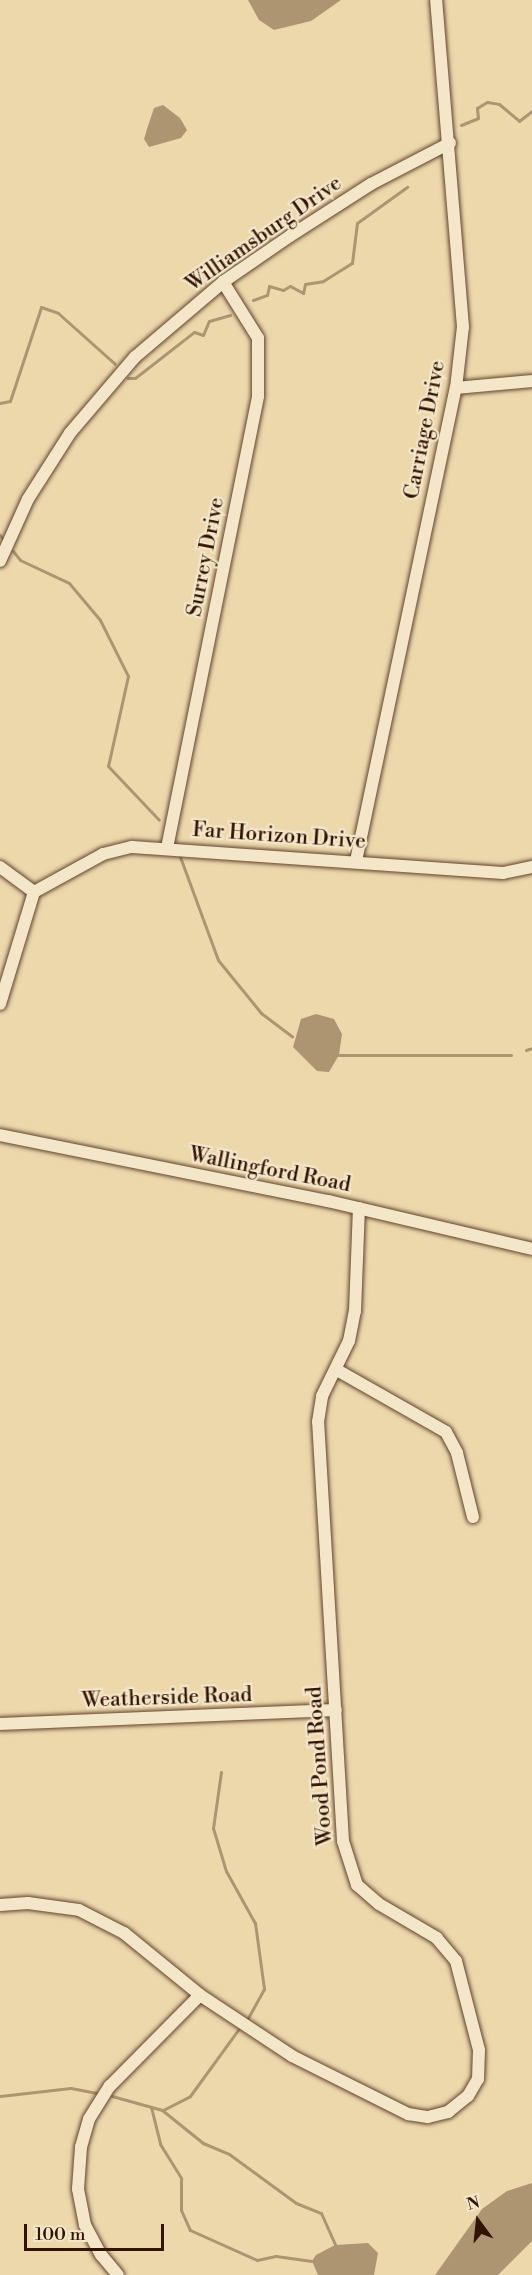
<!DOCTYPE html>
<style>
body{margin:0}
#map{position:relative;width:532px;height:2275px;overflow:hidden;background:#edd8ac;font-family:"Libre Bodoni",serif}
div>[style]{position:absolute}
.water>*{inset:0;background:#ad9572}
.stream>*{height:3px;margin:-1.5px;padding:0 1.5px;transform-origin:1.5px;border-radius:1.5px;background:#ad9572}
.roads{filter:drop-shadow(0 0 2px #61442c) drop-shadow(0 0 2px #61442c)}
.minor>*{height:12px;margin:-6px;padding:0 6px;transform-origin:6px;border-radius:6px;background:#f3e6c9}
span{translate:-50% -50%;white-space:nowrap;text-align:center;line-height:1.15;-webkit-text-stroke:4.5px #f3e6c9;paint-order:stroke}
.street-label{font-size:21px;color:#321302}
.north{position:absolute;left:448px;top:2191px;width:60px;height:60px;-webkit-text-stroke:4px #f3e6c9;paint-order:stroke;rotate:345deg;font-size:16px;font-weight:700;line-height:24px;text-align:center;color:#321302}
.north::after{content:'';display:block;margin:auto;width:21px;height:27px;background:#321302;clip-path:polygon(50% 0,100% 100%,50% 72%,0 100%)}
.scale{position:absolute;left:24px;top:2224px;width:140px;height:27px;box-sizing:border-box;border:3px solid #321302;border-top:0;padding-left:8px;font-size:18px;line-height:21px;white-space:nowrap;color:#321302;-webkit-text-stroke:4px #f3e6c9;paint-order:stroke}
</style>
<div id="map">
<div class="water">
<i style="clip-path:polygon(248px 0,341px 0,311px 21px,274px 30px,259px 20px)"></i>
<i style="clip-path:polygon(163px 105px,180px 118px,187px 130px,181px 138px,149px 147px,144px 139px,148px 126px,154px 108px)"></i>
<i style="clip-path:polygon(316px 1014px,334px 1019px,342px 1034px,339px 1055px,329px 1072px,317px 1071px,293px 1047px,301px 1019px)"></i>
<i style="clip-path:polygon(532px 2183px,532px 2241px,498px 2275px,435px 2275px,482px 2209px,507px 2191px)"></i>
<i style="clip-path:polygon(368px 2243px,378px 2253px,374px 2275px,318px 2275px,312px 2261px,316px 2255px,335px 2245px)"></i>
</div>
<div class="stream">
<i style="left:461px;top:125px;width:18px;rotate:-22deg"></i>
<i style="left:478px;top:118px;width:10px;rotate:-96deg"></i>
<i style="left:477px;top:108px;width:12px;rotate:-31deg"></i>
<i style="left:487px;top:102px;width:12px;rotate:9deg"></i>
<i style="left:499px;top:104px;width:26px;rotate:40deg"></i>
<i style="left:519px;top:121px;width:16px;rotate:-38deg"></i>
<i style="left:253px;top:300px;width:15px;rotate:-20deg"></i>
<i style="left:267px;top:295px;width:9px;rotate:-77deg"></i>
<i style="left:269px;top:286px;width:15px;rotate:16deg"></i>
<i style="left:283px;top:290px;width:8px;rotate:-30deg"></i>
<i style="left:290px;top:286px;width:15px;rotate:28deg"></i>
<i style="left:303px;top:293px;width:9px;rotate:-77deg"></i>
<i style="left:305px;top:284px;width:18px;rotate:-9deg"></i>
<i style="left:323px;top:281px;width:34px;rotate:-32deg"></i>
<i style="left:352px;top:263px;width:40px;rotate:-82.9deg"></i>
<i style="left:357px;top:223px;width:62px;rotate:-35.8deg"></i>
<i style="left:128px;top:378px;width:7px"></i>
<i style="left:135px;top:378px;width:75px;rotate:-37.9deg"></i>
<i style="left:194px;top:332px;width:9px;rotate:18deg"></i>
<i style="left:203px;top:335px;width:15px;rotate:-67deg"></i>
<i style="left:209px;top:321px;width:22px;rotate:-16deg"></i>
<i style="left:0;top:403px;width:10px;rotate:-11deg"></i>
<i style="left:10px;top:401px;width:99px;rotate:-71.7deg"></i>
<i style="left:41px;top:307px;width:18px;rotate:19deg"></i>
<i style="left:58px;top:313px;width:76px;rotate:41.8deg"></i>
<i style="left:0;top:535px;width:4px;rotate:56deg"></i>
<i style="left:13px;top:551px;width:11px;rotate:52deg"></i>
<i style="left:20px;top:560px;width:54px;rotate:25.1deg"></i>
<i style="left:69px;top:583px;width:48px;rotate:50deg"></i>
<i style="left:100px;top:620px;width:63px;rotate:63.4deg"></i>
<i style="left:128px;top:676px;width:92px;rotate:102.5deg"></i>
<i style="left:108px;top:766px;width:74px;rotate:46.6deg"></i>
<i style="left:179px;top:854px;width:113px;rotate:69.8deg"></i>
<i style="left:218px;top:960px;width:68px;rotate:50.9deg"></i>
<i style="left:261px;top:1013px;width:39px;rotate:37deg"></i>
<i style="left:526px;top:1050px;width:6px;rotate:-18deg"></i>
<i style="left:339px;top:1055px;width:172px"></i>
<i style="left:221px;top:1772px;width:57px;rotate:98.1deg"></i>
<i style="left:213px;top:1828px;width:45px;rotate:73.2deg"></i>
<i style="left:226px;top:1871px;width:60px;rotate:60.9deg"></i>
<i style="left:255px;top:1923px;width:67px;rotate:82.2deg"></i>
<i style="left:264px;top:1989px;width:33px;rotate:119deg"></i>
<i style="left:0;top:2096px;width:71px;rotate:-6.4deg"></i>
<i style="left:71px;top:2088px;width:26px;rotate:11deg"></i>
<i style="left:112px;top:2096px;width:52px;rotate:15.6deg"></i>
<i style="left:162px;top:2110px;width:53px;rotate:38.8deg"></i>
<i style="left:203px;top:2143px;width:28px;rotate:23deg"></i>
<i style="left:229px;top:2154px;width:83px;rotate:36.2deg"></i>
<i style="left:296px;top:2203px;width:27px;rotate:22deg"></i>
<i style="left:321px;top:2213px;width:35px;rotate:66deg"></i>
<i style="left:151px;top:2107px;width:38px;rotate:76deg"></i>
<i style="left:160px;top:2144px;width:40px;rotate:58deg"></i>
<i style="left:181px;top:2178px;width:32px;rotate:90deg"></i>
<i style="left:181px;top:2210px;width:22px;rotate:66deg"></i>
<i style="left:190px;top:2230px;width:73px;rotate:24.1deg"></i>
<i style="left:257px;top:2260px;width:19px;rotate:-12deg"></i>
<i style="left:276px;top:2256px;width:36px;rotate:8deg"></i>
<i style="left:163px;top:2110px;width:30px;rotate:-27deg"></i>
<i style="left:190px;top:2096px;width:82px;rotate:-54deg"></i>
</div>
<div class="roads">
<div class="minor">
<i style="left:456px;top:388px;width:76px;rotate:-5.3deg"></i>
<i style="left:0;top:561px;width:68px;rotate:-65.7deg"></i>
<i style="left:28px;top:499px;width:78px;rotate:-57.5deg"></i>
<i style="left:70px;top:433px;width:100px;rotate:-49.5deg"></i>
<i style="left:135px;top:357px;width:116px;rotate:-40.4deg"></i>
<i style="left:223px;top:282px;width:81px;rotate:-34.5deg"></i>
<i style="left:290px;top:236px;width:96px;rotate:-32.7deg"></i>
<i style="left:371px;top:184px;width:89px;rotate:-27.4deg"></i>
<i style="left:167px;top:848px;width:461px;rotate:-78.6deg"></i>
<i style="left:258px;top:396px;width:58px;rotate:-90deg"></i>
<i style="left:258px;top:338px;width:66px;rotate:-122deg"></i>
<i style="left:356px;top:861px;width:483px;rotate:-78.1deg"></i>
<i style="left:456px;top:388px;width:61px;rotate:-83.5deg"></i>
<i style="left:463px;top:327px;width:328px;rotate:-94.7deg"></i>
<i style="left:0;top:867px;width:42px;rotate:36.3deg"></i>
<i style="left:34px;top:892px;width:79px;rotate:-28.8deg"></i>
<i style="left:103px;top:854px;width:30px;rotate:-14deg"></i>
<i style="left:132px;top:847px;width:372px;rotate:4deg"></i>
<i style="left:503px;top:873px;width:30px;rotate:-12deg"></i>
<i style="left:0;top:1004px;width:117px;rotate:-73.1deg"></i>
<i style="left:0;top:1135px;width:335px;rotate:11.4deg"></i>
<i style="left:328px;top:1201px;width:210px;rotate:13.2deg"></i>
<i style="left:337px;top:1370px;width:125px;rotate:29.6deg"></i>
<i style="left:446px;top:1432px;width:24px;rotate:62deg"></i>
<i style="left:457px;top:1453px;width:66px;rotate:76deg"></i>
<i style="left:0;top:1724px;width:336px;rotate:-2.4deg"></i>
<i style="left:0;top:1905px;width:28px;rotate:-4deg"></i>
<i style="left:28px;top:1903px;width:51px;rotate:7.8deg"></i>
<i style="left:79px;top:1910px;width:51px;rotate:27.1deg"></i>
<i style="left:124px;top:1933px;width:98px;rotate:39.2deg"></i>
<i style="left:200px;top:1995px;width:110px;rotate:33.5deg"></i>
<i style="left:292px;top:2056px;width:130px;rotate:26.6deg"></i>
<i style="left:408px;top:2114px;width:20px;rotate:9deg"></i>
<i style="left:428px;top:2117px;width:21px;rotate:-14deg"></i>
<i style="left:448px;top:2112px;width:26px;rotate:-39deg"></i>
<i style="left:468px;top:2096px;width:20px;rotate:-60deg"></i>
<i style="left:478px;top:2079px;width:29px;rotate:-88deg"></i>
<i style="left:479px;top:2050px;width:92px;rotate:-104.5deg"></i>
<i style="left:456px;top:1961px;width:30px;rotate:-130deg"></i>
<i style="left:437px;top:1938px;width:67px;rotate:-149.6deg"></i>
<i style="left:379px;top:1904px;width:29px;rotate:-139deg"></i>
<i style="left:357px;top:1885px;width:46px;rotate:-107.7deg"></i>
<i style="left:343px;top:1841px;width:420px;rotate:-93.4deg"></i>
<i style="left:318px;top:1422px;width:26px;rotate:-81deg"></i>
<i style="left:322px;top:1396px;width:61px;rotate:-63.9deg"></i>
<i style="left:349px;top:1341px;width:31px;rotate:-79deg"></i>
<i style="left:355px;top:1311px;width:103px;rotate:-87.8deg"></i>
<i style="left:118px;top:2275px;width:26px;rotate:-130deg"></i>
<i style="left:101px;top:2255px;width:34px;rotate:-118deg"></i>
<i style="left:85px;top:2225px;width:37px;rotate:-101deg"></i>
<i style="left:78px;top:2189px;width:42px;rotate:-85.9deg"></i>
<i style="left:81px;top:2147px;width:29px;rotate:-74deg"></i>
<i style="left:89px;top:2119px;width:39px;rotate:-58deg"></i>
<i style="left:110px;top:2086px;width:128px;rotate:-45.3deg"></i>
</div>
</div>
<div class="street-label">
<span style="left:264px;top:234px;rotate:-35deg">Williamsburg Drive</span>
<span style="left:425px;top:430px;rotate:-79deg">Carriage Drive</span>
<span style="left:206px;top:557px;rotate:-79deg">Surrey Drive</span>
<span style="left:279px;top:836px;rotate:4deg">Far Horizon Drive</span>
<span style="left:270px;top:1170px;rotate:11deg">Wallingford Road</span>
<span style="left:167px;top:1698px;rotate:-2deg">Weatherside Road</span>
<span style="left:320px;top:1766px;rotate:-94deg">Wood Pond Road</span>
</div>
<div class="north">N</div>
<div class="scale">100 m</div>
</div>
